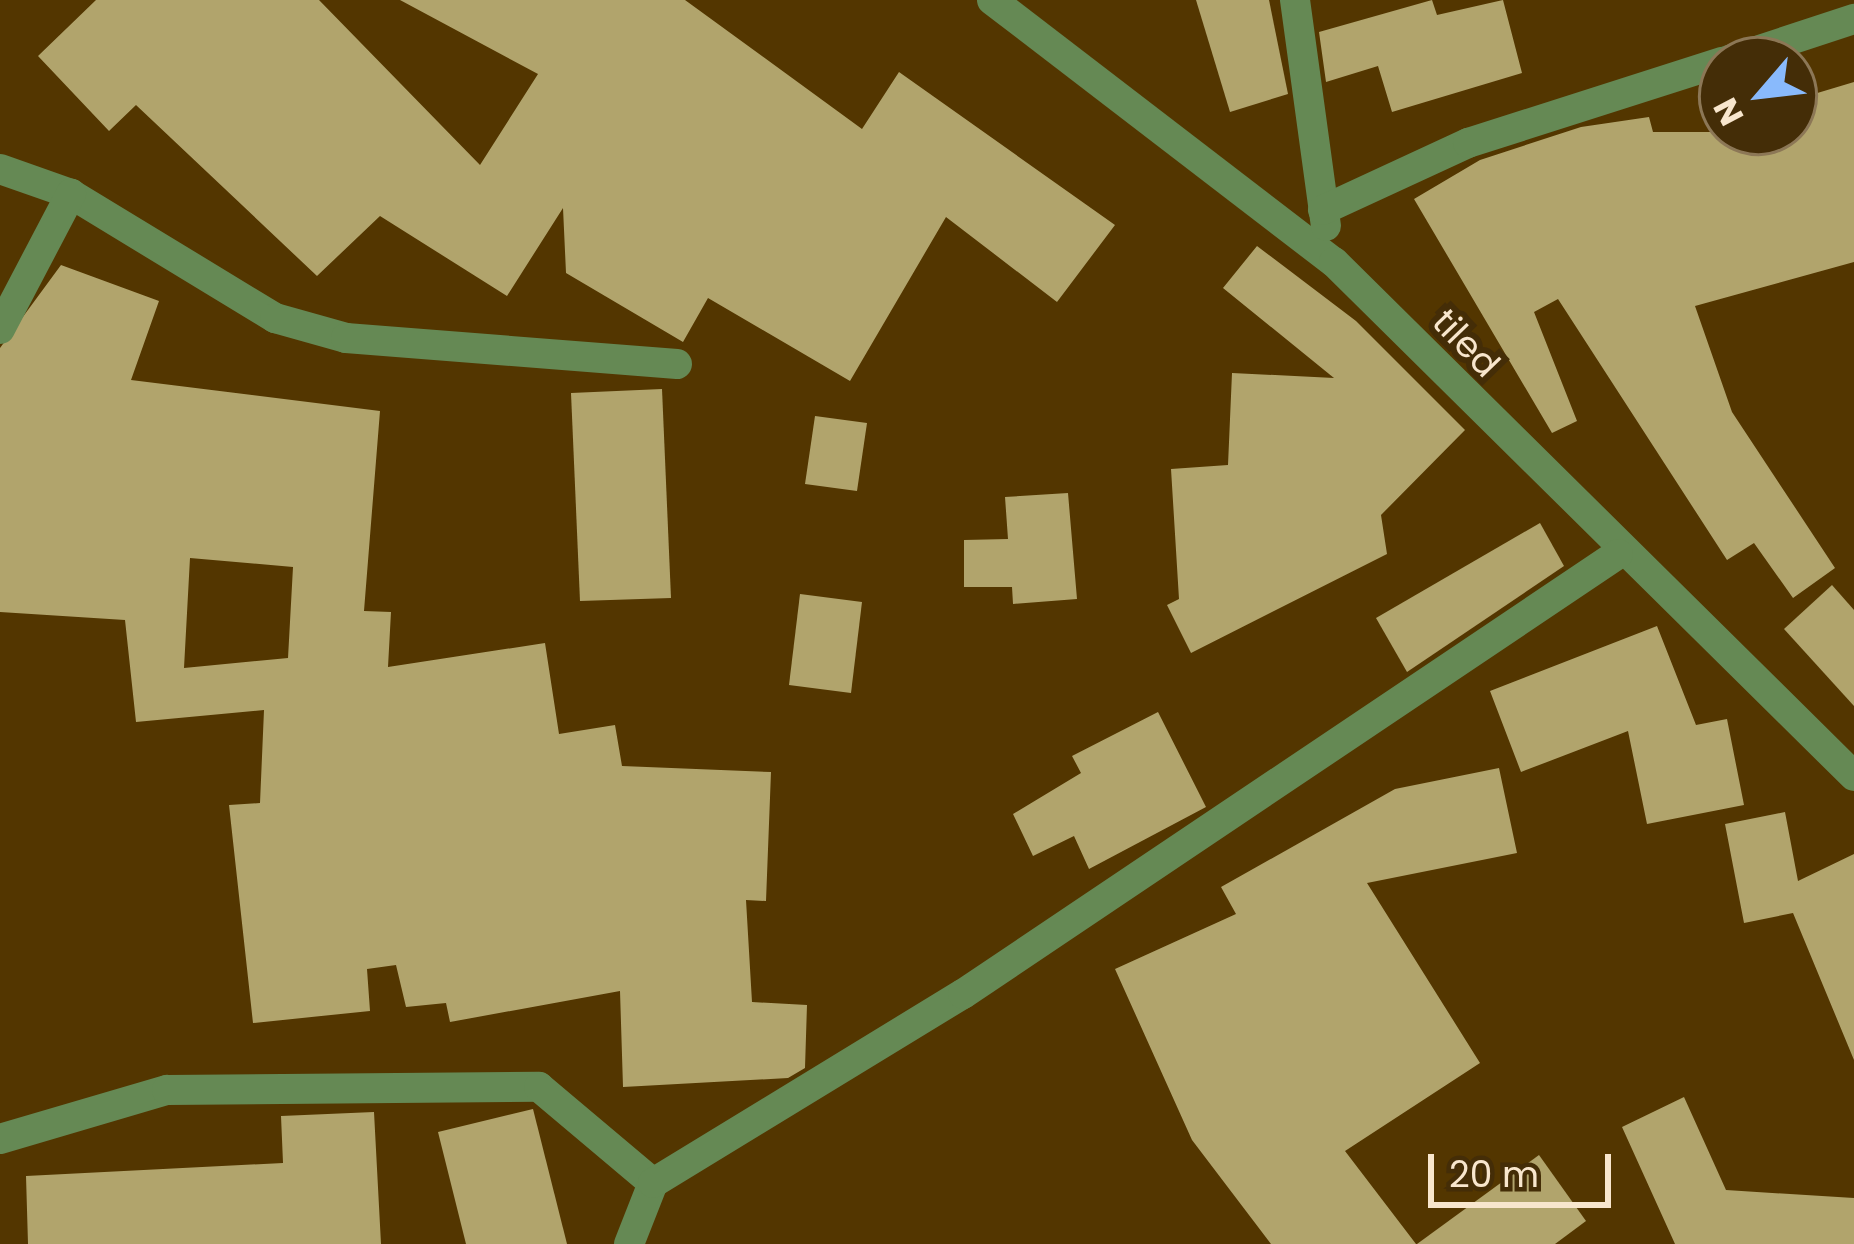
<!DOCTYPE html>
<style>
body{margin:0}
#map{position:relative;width:1854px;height:1244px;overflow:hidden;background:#533600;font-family:Poppins,sans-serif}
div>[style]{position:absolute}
.building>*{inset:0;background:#b1a46c}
.minor>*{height:30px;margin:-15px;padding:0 15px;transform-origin:15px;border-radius:15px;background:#658954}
span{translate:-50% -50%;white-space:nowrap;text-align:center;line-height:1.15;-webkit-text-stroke:12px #442d07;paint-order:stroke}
.street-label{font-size:36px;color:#f8e6cd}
.north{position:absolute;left:1698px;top:36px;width:120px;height:120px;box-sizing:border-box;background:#442d07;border:3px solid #8c7756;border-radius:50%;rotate:242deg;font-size:33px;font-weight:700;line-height:48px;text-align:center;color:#f8e6cd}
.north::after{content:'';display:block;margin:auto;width:42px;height:54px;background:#89bafc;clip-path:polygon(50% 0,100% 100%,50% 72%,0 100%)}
.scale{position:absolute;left:1428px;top:1154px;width:183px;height:54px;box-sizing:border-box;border:6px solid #f8e6cd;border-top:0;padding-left:15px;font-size:36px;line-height:42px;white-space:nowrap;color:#f8e6cd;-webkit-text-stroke:9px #442d07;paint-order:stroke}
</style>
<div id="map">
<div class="building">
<i style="clip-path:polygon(96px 0,319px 0,480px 165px,538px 74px,400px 0,685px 0,862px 129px,899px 72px,1115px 225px,1057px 302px,946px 217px,850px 381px,708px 298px,683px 342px,566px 273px,563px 208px,507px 296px,380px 216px,317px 276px,136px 105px,109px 131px,38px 56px)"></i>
<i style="clip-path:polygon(1196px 0,1269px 0,1288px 94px,1230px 112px)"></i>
<i style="clip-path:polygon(1432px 0,1437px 15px,1503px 0,1522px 73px,1392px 112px,1378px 66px,1326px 82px,1319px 32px)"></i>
<i style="clip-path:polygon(1854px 82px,1854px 262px,1695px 306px,1732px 412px,1835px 568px,1793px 598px,1754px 543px,1727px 560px,1558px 299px,1534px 312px,1577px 421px,1552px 433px,1414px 199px,1480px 160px,1581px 127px,1649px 117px,1653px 132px,1794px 132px,1794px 100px)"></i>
<i style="clip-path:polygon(1257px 246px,1356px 321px,1465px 430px,1381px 515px,1387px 554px,1191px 653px,1167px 605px,1179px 599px,1171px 469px,1228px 465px,1232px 373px,1334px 378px,1223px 288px)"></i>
<i style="clip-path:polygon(evenodd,61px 265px,159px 301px,131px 380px,380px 411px,364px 611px,391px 612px,388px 667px,545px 643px,559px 734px,615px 725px,622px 766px,771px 772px,766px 901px,746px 900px,752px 1002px,807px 1005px,805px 1068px,788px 1078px,623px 1087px,620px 991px,450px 1022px,446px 1003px,406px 1007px,396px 965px,367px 969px,370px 1011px,253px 1023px,229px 805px,260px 803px,264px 710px,136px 722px,125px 620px,0 612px,0 348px,61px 265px,190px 558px,293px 567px,288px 658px,184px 668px,190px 558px)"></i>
<i style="clip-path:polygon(662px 389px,671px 598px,580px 601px,571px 393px)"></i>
<i style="clip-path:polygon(815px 416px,867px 423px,857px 491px,805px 484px)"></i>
<i style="clip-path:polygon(1068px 493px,1077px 599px,1013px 604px,1012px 587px,964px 587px,964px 540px,1008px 539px,1005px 497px)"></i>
<i style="clip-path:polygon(1540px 523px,1564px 566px,1407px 672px,1376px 618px)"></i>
<i style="clip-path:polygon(1832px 585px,1854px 610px,1854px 706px,1784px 629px)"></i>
<i style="clip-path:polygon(800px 594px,862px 602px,851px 693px,789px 685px)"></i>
<i style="clip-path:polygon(1657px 626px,1696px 725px,1727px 719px,1744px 805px,1647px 824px,1628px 731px,1521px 772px,1490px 691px)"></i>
<i style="clip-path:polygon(1158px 712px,1206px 807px,1089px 869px,1074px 836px,1033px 856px,1013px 814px,1081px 773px,1072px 756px)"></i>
<i style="clip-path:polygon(1499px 768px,1517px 853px,1367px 883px,1480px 1063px,1345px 1151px,1416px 1244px,1271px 1244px,1192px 1140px,1115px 969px,1236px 914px,1221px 887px,1395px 789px)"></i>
<i style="clip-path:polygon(1785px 812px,1798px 881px,1854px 854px,1854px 1060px,1793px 913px,1744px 923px,1725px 824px)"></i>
<i style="clip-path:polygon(1684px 1097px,1726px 1190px,1854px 1198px,1854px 1244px,1675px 1244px,1622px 1127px)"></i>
<i style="clip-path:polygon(533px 1109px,567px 1244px,466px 1244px,438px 1132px)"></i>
<i style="clip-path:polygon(374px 1112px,381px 1244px,28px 1244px,26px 1176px,283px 1163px,281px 1116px)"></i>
<i style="clip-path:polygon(1539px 1155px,1586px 1221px,1555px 1244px,1417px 1244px)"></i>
</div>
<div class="minor">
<i style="left:992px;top:0;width:431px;rotate:37.5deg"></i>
<i style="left:1334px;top:262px;width:731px;rotate:44.67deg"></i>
<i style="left:1295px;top:0;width:228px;rotate:82.2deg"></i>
<i style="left:1729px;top:60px;width:132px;rotate:-18.2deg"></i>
<i style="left:0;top:169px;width:75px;rotate:19.4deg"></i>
<i style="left:71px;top:194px;width:239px;rotate:31.3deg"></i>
<i style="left:275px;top:318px;width:74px;rotate:15.7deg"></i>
<i style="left:346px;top:338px;width:332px;rotate:4.5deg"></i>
<i style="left:1323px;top:210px;width:160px;rotate:-24.8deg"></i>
<i style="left:1468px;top:143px;width:267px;rotate:-17.7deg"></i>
<i style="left:0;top:329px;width:153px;rotate:-62.3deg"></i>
<i style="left:0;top:1139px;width:174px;rotate:-16.4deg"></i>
<i style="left:167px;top:1090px;width:372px;rotate:-0.5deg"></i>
<i style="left:539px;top:1087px;width:149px;rotate:40.1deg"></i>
<i style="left:629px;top:1244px;width:66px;rotate:-68.5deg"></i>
<i style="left:653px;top:1183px;width:363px;rotate:-31.4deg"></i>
<i style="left:963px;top:994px;width:789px;rotate:-33.89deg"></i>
</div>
<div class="street-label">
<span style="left:1466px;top:343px;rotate:46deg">tiled</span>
</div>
<div class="north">N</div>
<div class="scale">20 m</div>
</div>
